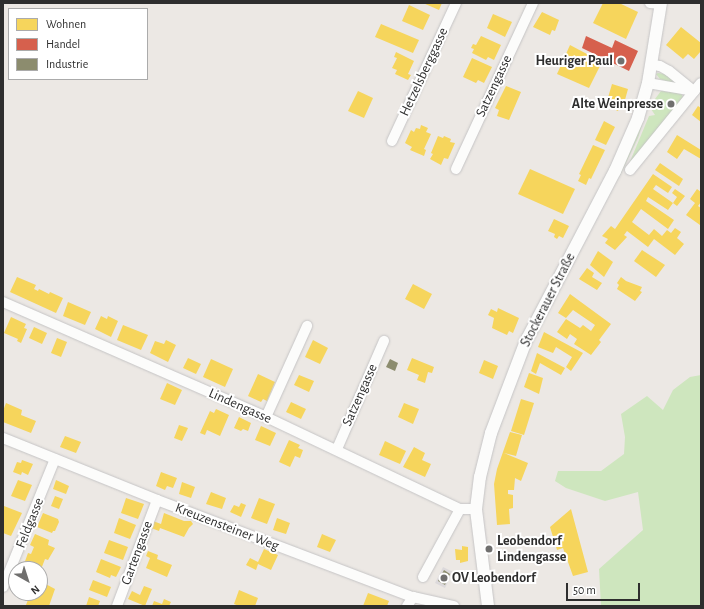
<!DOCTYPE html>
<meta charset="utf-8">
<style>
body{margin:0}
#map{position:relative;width:704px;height:609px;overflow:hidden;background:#ece8e4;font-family:"Alegreya Sans",sans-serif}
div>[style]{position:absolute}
.industrial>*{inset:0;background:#dcd9db}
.green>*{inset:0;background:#cee6be}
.homes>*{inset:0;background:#f6d55c}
.shops>*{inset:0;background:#d6604d}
.industry>*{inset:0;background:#8c8c6e}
.roads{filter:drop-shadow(0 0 1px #c5c4c5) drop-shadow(0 0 1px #c5c4c5)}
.minor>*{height:10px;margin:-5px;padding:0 5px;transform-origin:5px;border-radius:5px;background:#fcfcfb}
.tertiary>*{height:12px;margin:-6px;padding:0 6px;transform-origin:6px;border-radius:6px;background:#fcfcfb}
.dots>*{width:11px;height:11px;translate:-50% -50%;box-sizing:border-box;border:2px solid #fff;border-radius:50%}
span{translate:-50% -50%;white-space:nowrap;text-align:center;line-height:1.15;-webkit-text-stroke:4px #fff;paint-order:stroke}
.poi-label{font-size:14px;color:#2e2e2e;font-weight:700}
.right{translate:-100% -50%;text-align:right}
.left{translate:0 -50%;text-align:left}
.street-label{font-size:14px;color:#2e2e2e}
.frame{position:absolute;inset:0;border:4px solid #2e2e2e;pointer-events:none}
.legend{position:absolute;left:8px;top:8px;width:140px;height:72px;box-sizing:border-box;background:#fff;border:1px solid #ababab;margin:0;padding:5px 7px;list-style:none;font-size:12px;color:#2e2e2e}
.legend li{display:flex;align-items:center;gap:8px;height:20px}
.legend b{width:20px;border:1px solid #ababab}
.north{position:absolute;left:8px;top:561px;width:40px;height:40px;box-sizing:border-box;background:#fff;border:1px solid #ababab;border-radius:50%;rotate:141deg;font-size:11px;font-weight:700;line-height:16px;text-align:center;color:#2e2e2e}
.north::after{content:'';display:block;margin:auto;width:14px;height:18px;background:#706f6e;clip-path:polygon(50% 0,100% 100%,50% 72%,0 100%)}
.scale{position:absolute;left:566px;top:583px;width:74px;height:18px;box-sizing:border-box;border:2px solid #2e2e2e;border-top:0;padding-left:5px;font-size:12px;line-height:14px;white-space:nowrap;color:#2e2e2e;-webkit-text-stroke:3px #fff;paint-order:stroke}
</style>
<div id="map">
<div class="industrial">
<i style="clip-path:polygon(443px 567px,453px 572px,445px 588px,435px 583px)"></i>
</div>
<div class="green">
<i style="clip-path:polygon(658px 73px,665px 74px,676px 83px,673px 84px,660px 79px,656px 74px)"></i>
<i style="clip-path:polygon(661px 91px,681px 93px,683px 97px,629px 164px,649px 116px,655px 115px,651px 109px,655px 99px)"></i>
<i style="clip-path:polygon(645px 115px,638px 138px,620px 175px,620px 172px)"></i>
<i style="clip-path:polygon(701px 375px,701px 606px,601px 606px,599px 569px,643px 530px,638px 492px,605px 501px,566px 488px,555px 481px,558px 471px,601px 471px,624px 454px,625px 437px,621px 414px,647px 396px,663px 410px,673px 390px,690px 377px)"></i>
</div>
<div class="homes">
<i style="clip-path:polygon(423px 3px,442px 3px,439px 10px)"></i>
<i style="clip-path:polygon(603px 3px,619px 3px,638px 12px,626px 39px,593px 23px)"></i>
<i style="clip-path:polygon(409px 5px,430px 15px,423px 30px,402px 21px)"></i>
<i style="clip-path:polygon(542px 12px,559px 20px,555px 31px,552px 30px,550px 35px,533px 27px)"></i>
<i style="clip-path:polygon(493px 14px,512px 22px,505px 37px,487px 28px)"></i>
<i style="clip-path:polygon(381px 24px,419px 40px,413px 53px,375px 37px)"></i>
<i style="clip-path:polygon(681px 27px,701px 43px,701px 51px,694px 59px,688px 54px,683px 59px,666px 45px)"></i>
<i style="clip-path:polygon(481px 36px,501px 45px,494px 60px,488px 57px,486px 60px,472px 53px,474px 49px,471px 48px,473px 44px,476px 45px)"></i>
<i style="clip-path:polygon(570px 45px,602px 62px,589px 88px,557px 74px)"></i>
<i style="clip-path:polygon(396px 52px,414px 61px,408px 74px,411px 75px,408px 80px,395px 74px,397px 70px,392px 68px,397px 58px,394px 57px)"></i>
<i style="clip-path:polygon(472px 58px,492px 67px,484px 83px,478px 80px,476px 83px,463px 77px)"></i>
<i style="clip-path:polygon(612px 84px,628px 89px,623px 107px,620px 105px,618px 111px,607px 106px,609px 102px,607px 101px)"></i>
<i style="clip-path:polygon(506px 86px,521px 92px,509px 120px,497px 116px,499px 110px,495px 108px)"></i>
<i style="clip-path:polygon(358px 91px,373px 98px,364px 118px,348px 111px)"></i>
<i style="clip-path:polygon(698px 106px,701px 108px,701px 122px,692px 115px)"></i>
<i style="clip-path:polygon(604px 121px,615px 127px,606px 145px,595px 140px)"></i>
<i style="clip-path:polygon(421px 125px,428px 128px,426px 132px,431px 134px,424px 149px,426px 150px,424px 156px,410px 150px,412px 147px,405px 143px,411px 130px,414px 132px,416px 128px,420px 129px)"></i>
<i style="clip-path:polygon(677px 135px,701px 150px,701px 159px,684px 149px,677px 159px,667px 152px)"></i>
<i style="clip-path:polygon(438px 136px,443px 138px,444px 136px,451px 139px,450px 142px,455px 143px,448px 159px,444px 158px,441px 165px,430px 159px,433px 154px,431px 153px)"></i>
<i style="clip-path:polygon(593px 145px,605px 150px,591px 179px,589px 178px,586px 185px,578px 181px,581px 175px,579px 174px)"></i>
<i style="clip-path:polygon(660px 163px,683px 179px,679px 186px,655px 170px)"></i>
<i style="clip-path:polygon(530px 169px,575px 189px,563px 214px,518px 194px)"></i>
<i style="clip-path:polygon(653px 174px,672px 187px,668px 193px,656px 185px,653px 189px,673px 203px,668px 210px,648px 197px,646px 201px,674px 220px,668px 229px,641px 209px,632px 222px,649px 235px,654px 229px,662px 236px,667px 230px,671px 233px,675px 228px,681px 232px,677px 238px,684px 244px,675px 255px,654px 239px,648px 247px,627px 231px,624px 235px,627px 237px,615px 250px,605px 243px,608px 239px,602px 236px,611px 226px,615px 229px)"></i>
<i style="clip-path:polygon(675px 189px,685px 196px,677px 206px,673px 203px,677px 197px,672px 193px)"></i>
<i style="clip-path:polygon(697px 189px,701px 192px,701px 202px,698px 206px,701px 208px,700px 225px,686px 215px,695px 203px,690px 199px)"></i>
<i style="clip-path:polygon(554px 219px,569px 226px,563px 238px,559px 236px,557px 239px,554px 237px,555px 234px,548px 231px)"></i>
<i style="clip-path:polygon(642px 250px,665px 265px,656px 277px,634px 261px)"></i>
<i style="clip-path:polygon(598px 251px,613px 262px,604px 277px,590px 265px)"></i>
<i style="clip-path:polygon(587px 268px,594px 273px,592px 277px,602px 283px,597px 290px,579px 279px)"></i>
<i style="clip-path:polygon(17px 277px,36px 285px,34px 289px,38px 291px,39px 289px,49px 294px,50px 292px,63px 298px,56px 313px,10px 292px)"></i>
<i style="clip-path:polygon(621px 277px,626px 281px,642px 287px,640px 291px,642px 292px,635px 301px,617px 289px,619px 285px,617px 283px)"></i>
<i style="clip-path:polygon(413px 284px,432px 294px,424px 309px,405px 299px)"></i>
<i style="clip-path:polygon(570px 294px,611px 324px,599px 340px,601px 342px,591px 355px,574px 344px,577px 339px,570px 334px,567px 339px,557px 332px,566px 319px,580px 328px,583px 325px,591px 331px,595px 325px,573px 310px,566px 318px,558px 313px)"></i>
<i style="clip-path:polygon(68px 302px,91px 312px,85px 325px,63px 316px)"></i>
<i style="clip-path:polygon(498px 308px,519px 318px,513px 333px,509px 331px,507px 335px,492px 328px,494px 318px,488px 315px,491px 309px,497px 312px)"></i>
<i style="clip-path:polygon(101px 316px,107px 319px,108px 316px,118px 321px,111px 337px,95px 329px)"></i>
<i style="clip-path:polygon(11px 317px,26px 324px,24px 328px,27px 329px,21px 343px,17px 341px,18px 339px,4px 333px)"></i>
<i style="clip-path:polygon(123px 325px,148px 335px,141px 350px,117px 340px)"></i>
<i style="clip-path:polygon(34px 327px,47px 333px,42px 344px,29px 338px)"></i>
<i style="clip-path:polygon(544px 332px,583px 353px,571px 371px,566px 367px,572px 357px,556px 347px,553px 353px,538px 347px)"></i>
<i style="clip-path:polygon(57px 338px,67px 342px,61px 357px,51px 353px)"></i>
<i style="clip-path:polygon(166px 340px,176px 345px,168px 362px,150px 353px,155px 341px,164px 344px)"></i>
<i style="clip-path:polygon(313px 340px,328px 348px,320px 364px,305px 357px)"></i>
<i style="clip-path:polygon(537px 353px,565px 368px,561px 375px,540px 363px,536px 374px,531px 371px)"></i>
<i style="clip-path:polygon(188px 358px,201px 364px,196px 374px,183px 368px)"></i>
<i style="clip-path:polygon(412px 358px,434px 367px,432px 373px,428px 372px,425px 383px,417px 380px,419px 375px,407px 370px)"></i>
<i style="clip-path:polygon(211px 359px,233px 369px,225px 387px,203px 377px)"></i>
<i style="clip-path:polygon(484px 360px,498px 366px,493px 379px,479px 373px)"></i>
<i style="clip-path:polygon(529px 373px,543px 378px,539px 394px,524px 387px)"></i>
<i style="clip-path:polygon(258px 374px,275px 382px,267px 401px,263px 399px,261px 402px,248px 396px)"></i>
<i style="clip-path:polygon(299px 375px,314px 381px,309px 392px,294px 385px)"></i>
<i style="clip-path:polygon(167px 383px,182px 390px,175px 405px,160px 399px)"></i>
<i style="clip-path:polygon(521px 399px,534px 403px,524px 435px,511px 431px)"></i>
<i style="clip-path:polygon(291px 402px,306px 409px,301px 419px,286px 412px)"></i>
<i style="clip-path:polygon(6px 403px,22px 410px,21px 415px,36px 421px,31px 433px,3px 422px,3px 411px)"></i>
<i style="clip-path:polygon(404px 403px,419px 409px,413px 424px,398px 417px)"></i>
<i style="clip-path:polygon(216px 409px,229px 415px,220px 436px,207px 430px,205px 435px,200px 433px,210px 411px,214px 413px)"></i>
<i style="clip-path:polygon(239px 417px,251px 423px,248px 431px,243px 429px,241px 431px,234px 428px)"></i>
<i style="clip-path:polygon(179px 425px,188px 428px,182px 441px,174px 438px)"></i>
<i style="clip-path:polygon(261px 426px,276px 433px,270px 446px,255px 440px)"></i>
<i style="clip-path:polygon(510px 432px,522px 435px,516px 456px,504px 453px,528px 463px,521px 481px,515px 478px,514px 490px,508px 490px,508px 494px,513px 495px,513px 508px,509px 509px,510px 524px,497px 525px,494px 484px,497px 469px)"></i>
<i style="clip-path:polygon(65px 436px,81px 442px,76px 453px,60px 447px)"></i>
<i style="clip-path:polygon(289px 440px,300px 445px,298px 448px,303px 450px,300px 458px,295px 456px,290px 467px,279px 462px)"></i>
<i style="clip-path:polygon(385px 441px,406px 451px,400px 464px,379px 455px)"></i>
<i style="clip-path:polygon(414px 447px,425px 453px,422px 460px,431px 464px,425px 477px,403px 467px)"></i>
<i style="clip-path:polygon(22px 460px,33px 464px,28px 475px,22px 472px,21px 475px,13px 472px,17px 462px,21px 463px)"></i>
<i style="clip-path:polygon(161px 472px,177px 478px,173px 488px,167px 486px,165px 490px,156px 486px)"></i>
<i style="clip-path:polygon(18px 480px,32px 485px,25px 501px,11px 496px)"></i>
<i style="clip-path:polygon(56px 480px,69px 486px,66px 494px,53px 489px)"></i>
<i style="clip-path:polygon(182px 482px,195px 487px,191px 498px,179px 494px)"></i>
<i style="clip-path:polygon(211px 492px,226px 498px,222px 509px,206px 504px)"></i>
<i style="clip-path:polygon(55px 496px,63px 499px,59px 509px,51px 506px)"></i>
<i style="clip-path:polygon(126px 498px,144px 504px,138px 519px,121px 513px)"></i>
<i style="clip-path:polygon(259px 498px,275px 504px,267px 524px,251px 518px)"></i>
<i style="clip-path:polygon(241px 503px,246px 505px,241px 517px,230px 512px,234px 505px,239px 507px)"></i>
<i style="clip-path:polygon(4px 506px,22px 513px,11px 536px,3px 533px)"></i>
<i style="clip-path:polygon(571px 509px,588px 572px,573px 576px,563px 548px,557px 550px,550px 527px)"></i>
<i style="clip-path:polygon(43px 513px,58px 519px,59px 522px,55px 531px,53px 531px,52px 533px,37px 527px)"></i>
<i style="clip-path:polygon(164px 513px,184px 521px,191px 521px,193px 524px,189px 528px,184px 537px,160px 528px,159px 531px,151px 528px,153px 521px,161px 524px)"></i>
<i style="clip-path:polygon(119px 518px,136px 525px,130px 539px,114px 533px)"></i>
<i style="clip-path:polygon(277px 518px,290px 523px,286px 534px,273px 530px)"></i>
<i style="clip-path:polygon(35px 534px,49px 540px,48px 545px,55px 548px,48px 560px,45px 559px,40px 572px,40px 569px,24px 564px,28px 553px,31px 554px,34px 547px,30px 545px)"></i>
<i style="clip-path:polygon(322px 534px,336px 540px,330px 552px,317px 547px)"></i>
<i style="clip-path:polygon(109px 540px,128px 547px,123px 560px,104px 553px)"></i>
<i style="clip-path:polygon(462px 546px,468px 547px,468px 561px,460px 563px,460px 560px,456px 560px,455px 549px,462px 550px)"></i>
<i style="clip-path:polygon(264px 549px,278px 555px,271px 570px,258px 564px,256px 570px,246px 565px,250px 558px,258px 562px)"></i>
<i style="clip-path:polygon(148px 551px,158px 555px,157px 559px,172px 565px,167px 577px,146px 568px,150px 558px,146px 556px)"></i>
<i style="clip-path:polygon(101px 559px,121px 567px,116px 577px,111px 575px,110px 578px,96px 572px)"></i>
<i style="clip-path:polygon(93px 580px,111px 587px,107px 597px,89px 590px)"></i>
<i style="clip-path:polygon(40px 581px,55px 589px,49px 606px,26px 605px,29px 597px,33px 597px,34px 593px,40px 593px)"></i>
<i style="clip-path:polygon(144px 586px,152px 589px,145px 606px,128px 599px,132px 591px,140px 595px)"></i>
<i style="clip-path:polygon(239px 590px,258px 598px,255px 606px,239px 606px,234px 604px)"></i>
<i style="clip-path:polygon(368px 593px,389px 601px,387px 606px,363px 606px)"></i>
<i style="clip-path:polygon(89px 597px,100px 601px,98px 606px,86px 606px)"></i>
<i style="clip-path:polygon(164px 599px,171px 602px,169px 606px,152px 606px,154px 601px,162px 604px)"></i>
</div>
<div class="shops">
<i style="clip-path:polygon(586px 36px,612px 48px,615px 40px,638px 51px,629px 71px,582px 48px)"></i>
</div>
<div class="industry">
<i style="clip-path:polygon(390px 359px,398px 363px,395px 371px,386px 367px)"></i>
<i style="clip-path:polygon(444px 570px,450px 574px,445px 585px,438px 581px)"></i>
</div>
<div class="roads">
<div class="minor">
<i style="left:650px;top:3px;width:11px;rotate:5deg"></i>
<i style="left:651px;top:64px;width:9px;rotate:13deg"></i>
<i style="left:660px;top:66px;width:10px;rotate:29deg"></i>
<i style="left:669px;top:71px;width:32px;rotate:39deg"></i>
<i style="left:648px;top:83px;width:47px;rotate:9.9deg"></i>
<i style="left:392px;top:141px;width:152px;rotate:-65.1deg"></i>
<i style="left:456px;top:169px;width:183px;rotate:-65.1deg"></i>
<i style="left:630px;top:170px;width:112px;rotate:-50.8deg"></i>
<i style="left:3px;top:302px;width:287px;rotate:23.6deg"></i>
<i style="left:266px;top:417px;width:215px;rotate:25.4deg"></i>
<i style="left:460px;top:509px;width:16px"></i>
<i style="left:266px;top:417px;width:100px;rotate:-65.7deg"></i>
<i style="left:3px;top:438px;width:166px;rotate:21.9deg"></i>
<i style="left:157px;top:500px;width:274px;rotate:20.8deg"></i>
<i style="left:413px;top:597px;width:42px;rotate:12.4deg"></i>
<i style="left:337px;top:449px;width:118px;rotate:-66.5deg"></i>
<i style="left:423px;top:577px;width:77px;rotate:-61.4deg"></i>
<i style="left:3px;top:587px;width:138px;rotate:-67.9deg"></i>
<i style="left:117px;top:606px;width:113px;rotate:-69.3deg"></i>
<i style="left:407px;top:606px;width:11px;rotate:-56deg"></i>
</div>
<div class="tertiary">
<i style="left:488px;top:606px;width:98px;rotate:-97.1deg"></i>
<i style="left:476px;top:509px;width:32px;rotate:-83deg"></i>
<i style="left:480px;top:477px;width:45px;rotate:-76deg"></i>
<i style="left:491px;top:433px;width:98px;rotate:-69.2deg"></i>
<i style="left:526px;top:341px;width:192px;rotate:-62.4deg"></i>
<i style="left:615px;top:171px;width:58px;rotate:-66.5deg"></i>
<i style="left:638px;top:118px;width:36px;rotate:-74deg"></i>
<i style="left:648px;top:83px;width:81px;rotate:-80.8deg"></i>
</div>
</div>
<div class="dots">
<i style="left:621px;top:61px;background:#706f6e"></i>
<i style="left:671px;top:104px;background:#706f6e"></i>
<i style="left:489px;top:549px;background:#706f6e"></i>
<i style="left:444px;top:578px;background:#706f6e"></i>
</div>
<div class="poi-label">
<span class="right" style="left:613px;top:61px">Heuriger Paul</span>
<span class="right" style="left:663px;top:104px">Alte Weinpresse</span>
<span class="left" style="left:497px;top:549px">Leobendorf<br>Lindengasse</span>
<span class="left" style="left:452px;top:578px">OV Leobendorf</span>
</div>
<div class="street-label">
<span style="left:424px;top:72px;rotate:-65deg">Hetzelsberggasse</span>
<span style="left:494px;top:86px;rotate:-65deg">Satzengasse</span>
<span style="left:548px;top:300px;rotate:-63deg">Stockerauer Straße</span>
<span style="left:360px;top:395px;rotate:-66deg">Satzengasse</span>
<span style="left:240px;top:406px;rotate:24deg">Lindengasse</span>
<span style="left:30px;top:523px;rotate:-68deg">Feldgasse</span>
<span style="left:227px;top:527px;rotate:21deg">Kreuzensteiner Weg</span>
<span style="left:137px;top:553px;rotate:-70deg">Gartengasse</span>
</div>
<div class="frame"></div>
<ul class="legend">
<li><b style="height:11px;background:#f6d55c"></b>Wohnen</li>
<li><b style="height:11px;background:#d6604d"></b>Handel</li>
<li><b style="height:11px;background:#8c8c6e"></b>Industrie</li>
</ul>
<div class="north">N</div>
<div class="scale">50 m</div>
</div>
